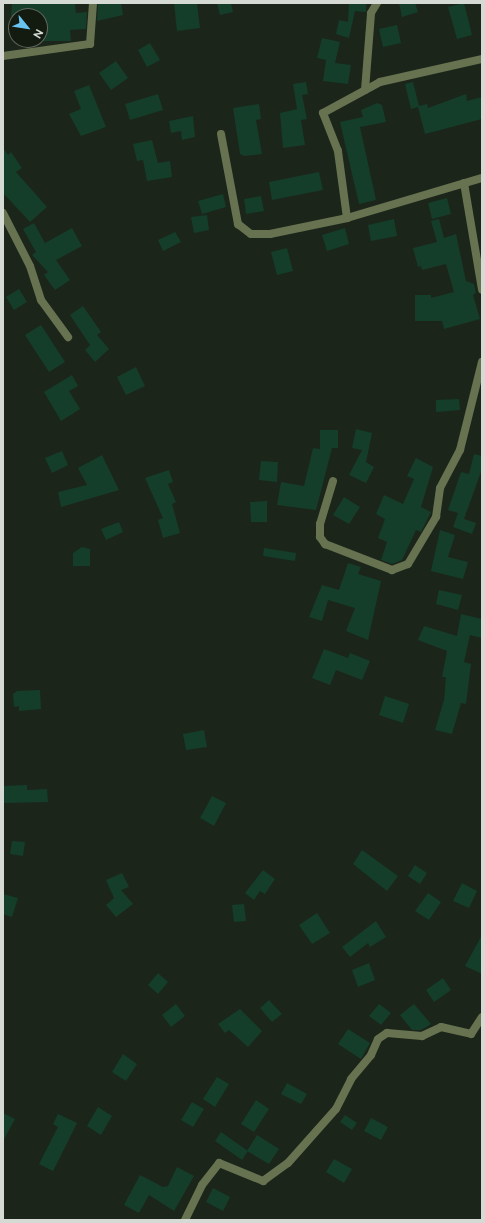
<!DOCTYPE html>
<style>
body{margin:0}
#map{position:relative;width:485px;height:1223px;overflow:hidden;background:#1c251a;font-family:Raleway,sans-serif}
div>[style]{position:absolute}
.building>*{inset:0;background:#143e2a}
.minor>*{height:8px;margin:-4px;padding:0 4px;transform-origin:4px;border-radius:4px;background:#677250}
span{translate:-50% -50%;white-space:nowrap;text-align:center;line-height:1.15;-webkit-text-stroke:3px #131b11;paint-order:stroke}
.frame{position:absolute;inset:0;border:4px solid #d5dbd4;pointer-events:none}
.north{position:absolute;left:8px;top:8px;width:40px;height:40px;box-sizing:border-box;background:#131b11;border:1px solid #61685f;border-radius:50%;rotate:120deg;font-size:11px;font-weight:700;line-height:16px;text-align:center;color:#d5dbd4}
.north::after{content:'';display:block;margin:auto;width:14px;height:18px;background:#69c3f1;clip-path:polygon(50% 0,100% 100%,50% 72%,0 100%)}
</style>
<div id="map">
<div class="building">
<i style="clip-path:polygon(12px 3px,75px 3px,76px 13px,87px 12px,86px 29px,70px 30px,71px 41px,40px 41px,40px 16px,11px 16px)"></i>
<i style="clip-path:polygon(98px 3px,121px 3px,123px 15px,97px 21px)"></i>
<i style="clip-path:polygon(174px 3px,197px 3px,200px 28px,177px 31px)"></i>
<i style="clip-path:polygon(217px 3px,231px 3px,233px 12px,220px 15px)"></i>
<i style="clip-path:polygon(349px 3px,366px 3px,366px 12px,355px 11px,349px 38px,336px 34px,339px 20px,348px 22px)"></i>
<i style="clip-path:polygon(399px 3px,415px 3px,418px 12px,402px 17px)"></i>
<i style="clip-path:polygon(464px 3px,472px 35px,457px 39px,448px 7px)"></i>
<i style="clip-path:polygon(397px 25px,401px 43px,383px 47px,379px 29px)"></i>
<i style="clip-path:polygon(322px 38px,340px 42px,335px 63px,351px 65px,348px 84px,323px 81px,326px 60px,317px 58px)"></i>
<i style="clip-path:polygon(150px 43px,160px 60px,147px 67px,138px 50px)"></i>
<i style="clip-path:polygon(116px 61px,128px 78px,111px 90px,99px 73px)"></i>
<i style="clip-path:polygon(306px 82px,308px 94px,302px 95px,307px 119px,301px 120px,305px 145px,283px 148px,280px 113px,297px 109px,293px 84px)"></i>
<i style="clip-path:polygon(413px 82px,419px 106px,427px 104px,428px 108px,466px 94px,467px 101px,482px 97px,482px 119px,425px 134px,418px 107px,411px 109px,405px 84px)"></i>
<i style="clip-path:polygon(89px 85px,106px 127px,81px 136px,69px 114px,81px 109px,74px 91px)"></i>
<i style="clip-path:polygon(158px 94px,163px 110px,130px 120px,125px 104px)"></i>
<i style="clip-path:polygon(377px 103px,382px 105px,386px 122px,360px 127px,376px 200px,359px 204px,340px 122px,363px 117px,361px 110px)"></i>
<i style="clip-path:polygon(259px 104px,261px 119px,256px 120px,262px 154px,244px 156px,240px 154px,233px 108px)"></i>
<i style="clip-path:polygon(193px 116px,195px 137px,182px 140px,181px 131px,171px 133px,169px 121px)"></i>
<i style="clip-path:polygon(152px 140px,158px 163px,170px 161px,172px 177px,147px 181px,143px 160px,137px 161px,133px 144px)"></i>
<i style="clip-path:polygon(3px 148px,8px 155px,11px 152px,22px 168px,16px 172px,47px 207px,30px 222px,3px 193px)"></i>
<i style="clip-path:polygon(319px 172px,323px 190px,272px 200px,269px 182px)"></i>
<i style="clip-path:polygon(223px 194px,226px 207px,202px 214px,198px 201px)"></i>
<i style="clip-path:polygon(261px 196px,264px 211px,246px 214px,244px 199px)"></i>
<i style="clip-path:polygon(447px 198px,451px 214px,432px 219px,428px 203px)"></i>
<i style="clip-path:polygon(207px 215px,209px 230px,194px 233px,191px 217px)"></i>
<i style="clip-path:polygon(394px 219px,397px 236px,371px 241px,368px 225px)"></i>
<i style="clip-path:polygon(439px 219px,444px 238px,456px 234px,466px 281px,474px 284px,476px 293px,473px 295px,480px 319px,444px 329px,442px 321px,415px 321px,415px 295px,431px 295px,431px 298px,454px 292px,446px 264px,422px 270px,421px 266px,418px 267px,413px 248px,437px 242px,431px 221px)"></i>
<i style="clip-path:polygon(34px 223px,45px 243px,72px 228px,82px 246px,56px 260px,70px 280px,55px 290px,44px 275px,48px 272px,32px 255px,36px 252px,23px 229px)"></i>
<i style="clip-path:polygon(345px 228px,349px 244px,327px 251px,322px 235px)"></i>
<i style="clip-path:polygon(175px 232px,181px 242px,163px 251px,158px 240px)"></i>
<i style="clip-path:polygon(287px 248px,293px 271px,277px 275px,271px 252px)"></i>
<i style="clip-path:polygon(19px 289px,27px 302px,14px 310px,6px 297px)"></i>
<i style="clip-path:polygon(83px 306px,101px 332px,97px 335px,109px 349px,95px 362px,85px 350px,90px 345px,70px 315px)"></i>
<i style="clip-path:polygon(41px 325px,65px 362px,49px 372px,25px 335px)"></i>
<i style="clip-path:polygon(136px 367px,145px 386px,126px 395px,117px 377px)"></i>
<i style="clip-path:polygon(72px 375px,78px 386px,69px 391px,80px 409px,61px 421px,44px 392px)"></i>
<i style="clip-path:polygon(459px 399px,460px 410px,436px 412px,436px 400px)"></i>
<i style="clip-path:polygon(356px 429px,372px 433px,366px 462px,374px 467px,366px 483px,349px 475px,362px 450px,352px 448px)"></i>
<i style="clip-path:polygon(320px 430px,338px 430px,338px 448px,332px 448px,316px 510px,277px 505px,281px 482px,304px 486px,313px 448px,320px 449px)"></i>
<i style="clip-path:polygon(62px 451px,68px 465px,52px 473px,45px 458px)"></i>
<i style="clip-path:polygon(474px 454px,482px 456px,482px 469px,464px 519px,476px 523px,472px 534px,453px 527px,458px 513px,448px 510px,461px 472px,469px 474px)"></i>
<i style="clip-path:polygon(102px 455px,119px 490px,61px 507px,58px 492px,87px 485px,78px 468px)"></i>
<i style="clip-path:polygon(416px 458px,433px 467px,421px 507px,431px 512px,421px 532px,416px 530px,402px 560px,392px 564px,381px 560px,387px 542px,378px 538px,385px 519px,376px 514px,384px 495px,403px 504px,414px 479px,407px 476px)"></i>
<i style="clip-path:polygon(261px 461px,278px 462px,277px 482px,259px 480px)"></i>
<i style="clip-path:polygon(169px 470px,173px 482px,168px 484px,176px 502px,172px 504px,180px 533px,163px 538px,158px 520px,163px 518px,145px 478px)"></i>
<i style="clip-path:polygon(344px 497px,360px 507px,349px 524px,333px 515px)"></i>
<i style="clip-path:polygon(267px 501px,267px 522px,251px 522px,250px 502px)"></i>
<i style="clip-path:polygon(119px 522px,123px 532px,106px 540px,101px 529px)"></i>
<i style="clip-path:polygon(440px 530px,455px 535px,448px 557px,468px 562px,463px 579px,431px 571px)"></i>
<i style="clip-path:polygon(82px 547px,90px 549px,90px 566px,73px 566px,73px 553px)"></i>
<i style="clip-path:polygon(264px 548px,296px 553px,295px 561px,263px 556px)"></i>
<i style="clip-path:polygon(348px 563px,361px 567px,358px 574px,381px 581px,368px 640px,346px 631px,355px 608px,328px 600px,322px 621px,309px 617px,322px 585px,339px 590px)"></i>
<i style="clip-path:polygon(439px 590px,462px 595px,458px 610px,436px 604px)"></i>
<i style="clip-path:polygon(461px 614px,482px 619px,482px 638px,470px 635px,464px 662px,471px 664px,466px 704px,461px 703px,452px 734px,435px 730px,444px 700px,446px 677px,442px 677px,447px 651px,418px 640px,424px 626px,457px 636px)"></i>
<i style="clip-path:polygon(324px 649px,348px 658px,350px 653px,370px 661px,362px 680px,336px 670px,330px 685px,312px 678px)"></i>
<i style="clip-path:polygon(40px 690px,41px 709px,19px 711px,19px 706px,14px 707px,13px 694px,17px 691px)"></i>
<i style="clip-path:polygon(385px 696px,409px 704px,403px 723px,379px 715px)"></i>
<i style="clip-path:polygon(204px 730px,207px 747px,186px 750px,183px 734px)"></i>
<i style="clip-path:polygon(27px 785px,27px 790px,47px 789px,48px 802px,3px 803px,3px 786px)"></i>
<i style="clip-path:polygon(212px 796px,226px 803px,214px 826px,200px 818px)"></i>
<i style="clip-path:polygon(12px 841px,25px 842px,23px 856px,10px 854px)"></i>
<i style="clip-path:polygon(362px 850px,398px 876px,387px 891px,353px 864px)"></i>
<i style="clip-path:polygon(415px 865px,427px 873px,420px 884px,408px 876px)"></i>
<i style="clip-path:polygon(263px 870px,275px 879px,265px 894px,260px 891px,254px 900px,245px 893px)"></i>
<i style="clip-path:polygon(122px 873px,129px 887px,121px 890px,133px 904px,116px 917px,106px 905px,114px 898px,106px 880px)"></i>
<i style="clip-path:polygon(462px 883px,477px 891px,469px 908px,453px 901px)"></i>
<i style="clip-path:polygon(428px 893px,441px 902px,429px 920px,415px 911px)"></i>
<i style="clip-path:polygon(3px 894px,18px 898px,12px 917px,3px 914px)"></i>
<i style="clip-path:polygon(244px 904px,246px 921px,234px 922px,232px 905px)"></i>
<i style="clip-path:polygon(317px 913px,330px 933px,312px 944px,299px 925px)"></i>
<i style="clip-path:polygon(376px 921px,386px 937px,370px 947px,368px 943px,350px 957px,342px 947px)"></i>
<i style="clip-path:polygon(482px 935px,482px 974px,465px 966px)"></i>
<i style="clip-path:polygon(369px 963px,375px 980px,358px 987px,352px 970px)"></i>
<i style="clip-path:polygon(158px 973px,168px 982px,158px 994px,148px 985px)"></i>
<i style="clip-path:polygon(443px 978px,451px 990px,434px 1002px,426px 990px)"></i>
<i style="clip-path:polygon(269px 1000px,282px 1014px,272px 1022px,260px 1008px)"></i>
<i style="clip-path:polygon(176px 1004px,185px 1016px,171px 1027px,162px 1015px)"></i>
<i style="clip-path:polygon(379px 1004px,391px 1013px,381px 1025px,369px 1016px)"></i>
<i style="clip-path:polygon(414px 1004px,431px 1024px,421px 1030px,412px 1030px,400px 1015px)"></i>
<i style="clip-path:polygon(240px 1009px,262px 1031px,248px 1047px,229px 1030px,225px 1033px,218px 1024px)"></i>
<i style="clip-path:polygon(348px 1029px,370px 1043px,361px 1059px,338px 1044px)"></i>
<i style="clip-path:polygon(123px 1054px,137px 1064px,126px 1081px,112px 1072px)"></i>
<i style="clip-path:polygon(217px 1077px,229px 1084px,215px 1107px,203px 1099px)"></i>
<i style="clip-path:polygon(287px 1083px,307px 1094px,301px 1104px,281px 1094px)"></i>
<i style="clip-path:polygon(256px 1100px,269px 1109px,254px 1132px,241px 1124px)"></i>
<i style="clip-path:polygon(192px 1102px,204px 1109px,193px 1127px,181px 1120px)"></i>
<i style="clip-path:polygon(98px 1107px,112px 1116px,101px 1135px,87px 1126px)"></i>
<i style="clip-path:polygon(3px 1113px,15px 1119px,3px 1141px)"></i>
<i style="clip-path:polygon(58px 1114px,77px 1123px,53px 1171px,39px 1164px,58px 1127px,53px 1124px)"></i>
<i style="clip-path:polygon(345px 1115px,357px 1123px,352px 1130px,340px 1122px)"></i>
<i style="clip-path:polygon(371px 1118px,388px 1127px,381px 1140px,364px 1131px)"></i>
<i style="clip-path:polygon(221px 1132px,248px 1151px,242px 1160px,215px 1141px)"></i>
<i style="clip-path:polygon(257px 1135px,279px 1149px,269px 1164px,247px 1151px)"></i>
<i style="clip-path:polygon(334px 1159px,352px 1169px,344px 1183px,326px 1172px)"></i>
<i style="clip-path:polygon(177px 1167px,194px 1176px,174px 1211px,149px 1195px,139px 1213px,124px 1205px,140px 1175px,163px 1187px,168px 1186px)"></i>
<i style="clip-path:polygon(213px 1188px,230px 1197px,223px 1211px,206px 1202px)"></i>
</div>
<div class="minor">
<i style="left:3px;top:56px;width:88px;rotate:-7.9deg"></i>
<i style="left:90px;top:44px;width:41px;rotate:-85.8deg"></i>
<i style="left:365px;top:90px;width:77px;rotate:-85.5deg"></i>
<i style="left:371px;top:13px;width:12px;rotate:-59deg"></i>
<i style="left:221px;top:134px;width:92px;rotate:79.3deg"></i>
<i style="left:238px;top:224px;width:16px;rotate:38deg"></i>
<i style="left:251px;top:234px;width:19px"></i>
<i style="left:270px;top:234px;width:79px;rotate:-11.7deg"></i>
<i style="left:347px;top:218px;width:141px;rotate:-16.5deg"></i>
<i style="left:464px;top:183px;width:108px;rotate:80.4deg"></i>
<i style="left:3px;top:213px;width:59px;rotate:63deg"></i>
<i style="left:30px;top:266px;width:36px;rotate:72deg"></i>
<i style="left:41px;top:300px;width:46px;rotate:53.9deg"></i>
<i style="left:347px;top:218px;width:68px;rotate:-97.7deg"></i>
<i style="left:338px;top:151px;width:41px;rotate:-111.5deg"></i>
<i style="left:323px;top:113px;width:65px;rotate:-28.5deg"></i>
<i style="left:380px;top:82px;width:105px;rotate:-12.7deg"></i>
<i style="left:333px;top:481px;width:45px;rotate:106.8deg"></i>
<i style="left:320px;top:524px;width:13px;rotate:90deg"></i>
<i style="left:320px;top:537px;width:9px;rotate:54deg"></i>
<i style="left:325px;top:544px;width:72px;rotate:21.2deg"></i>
<i style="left:392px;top:570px;width:17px;rotate:-21deg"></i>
<i style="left:408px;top:564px;width:55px;rotate:-59.2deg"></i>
<i style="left:436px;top:517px;width:29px;rotate:-82deg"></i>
<i style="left:440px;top:488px;width:43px;rotate:-62.2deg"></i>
<i style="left:460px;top:450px;width:91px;rotate:-76deg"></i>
<i style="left:185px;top:1220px;width:39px;rotate:-64deg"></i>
<i style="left:202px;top:1185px;width:28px;rotate:-52deg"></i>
<i style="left:219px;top:1163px;width:48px;rotate:22.2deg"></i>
<i style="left:263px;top:1181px;width:31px;rotate:-36deg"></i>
<i style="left:288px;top:1163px;width:72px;rotate:-48.4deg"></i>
<i style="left:336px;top:1109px;width:34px;rotate:-63deg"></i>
<i style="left:351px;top:1079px;width:31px;rotate:-50deg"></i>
<i style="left:371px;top:1055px;width:17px;rotate:-66deg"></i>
<i style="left:378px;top:1039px;width:11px;rotate:-34deg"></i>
<i style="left:387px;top:1033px;width:35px;rotate:5deg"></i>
<i style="left:422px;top:1036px;width:21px;rotate:-25deg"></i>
<i style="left:441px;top:1027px;width:31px;rotate:13deg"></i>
<i style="left:471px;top:1034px;width:20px;rotate:-57deg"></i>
</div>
<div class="frame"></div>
<div class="north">N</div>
</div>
